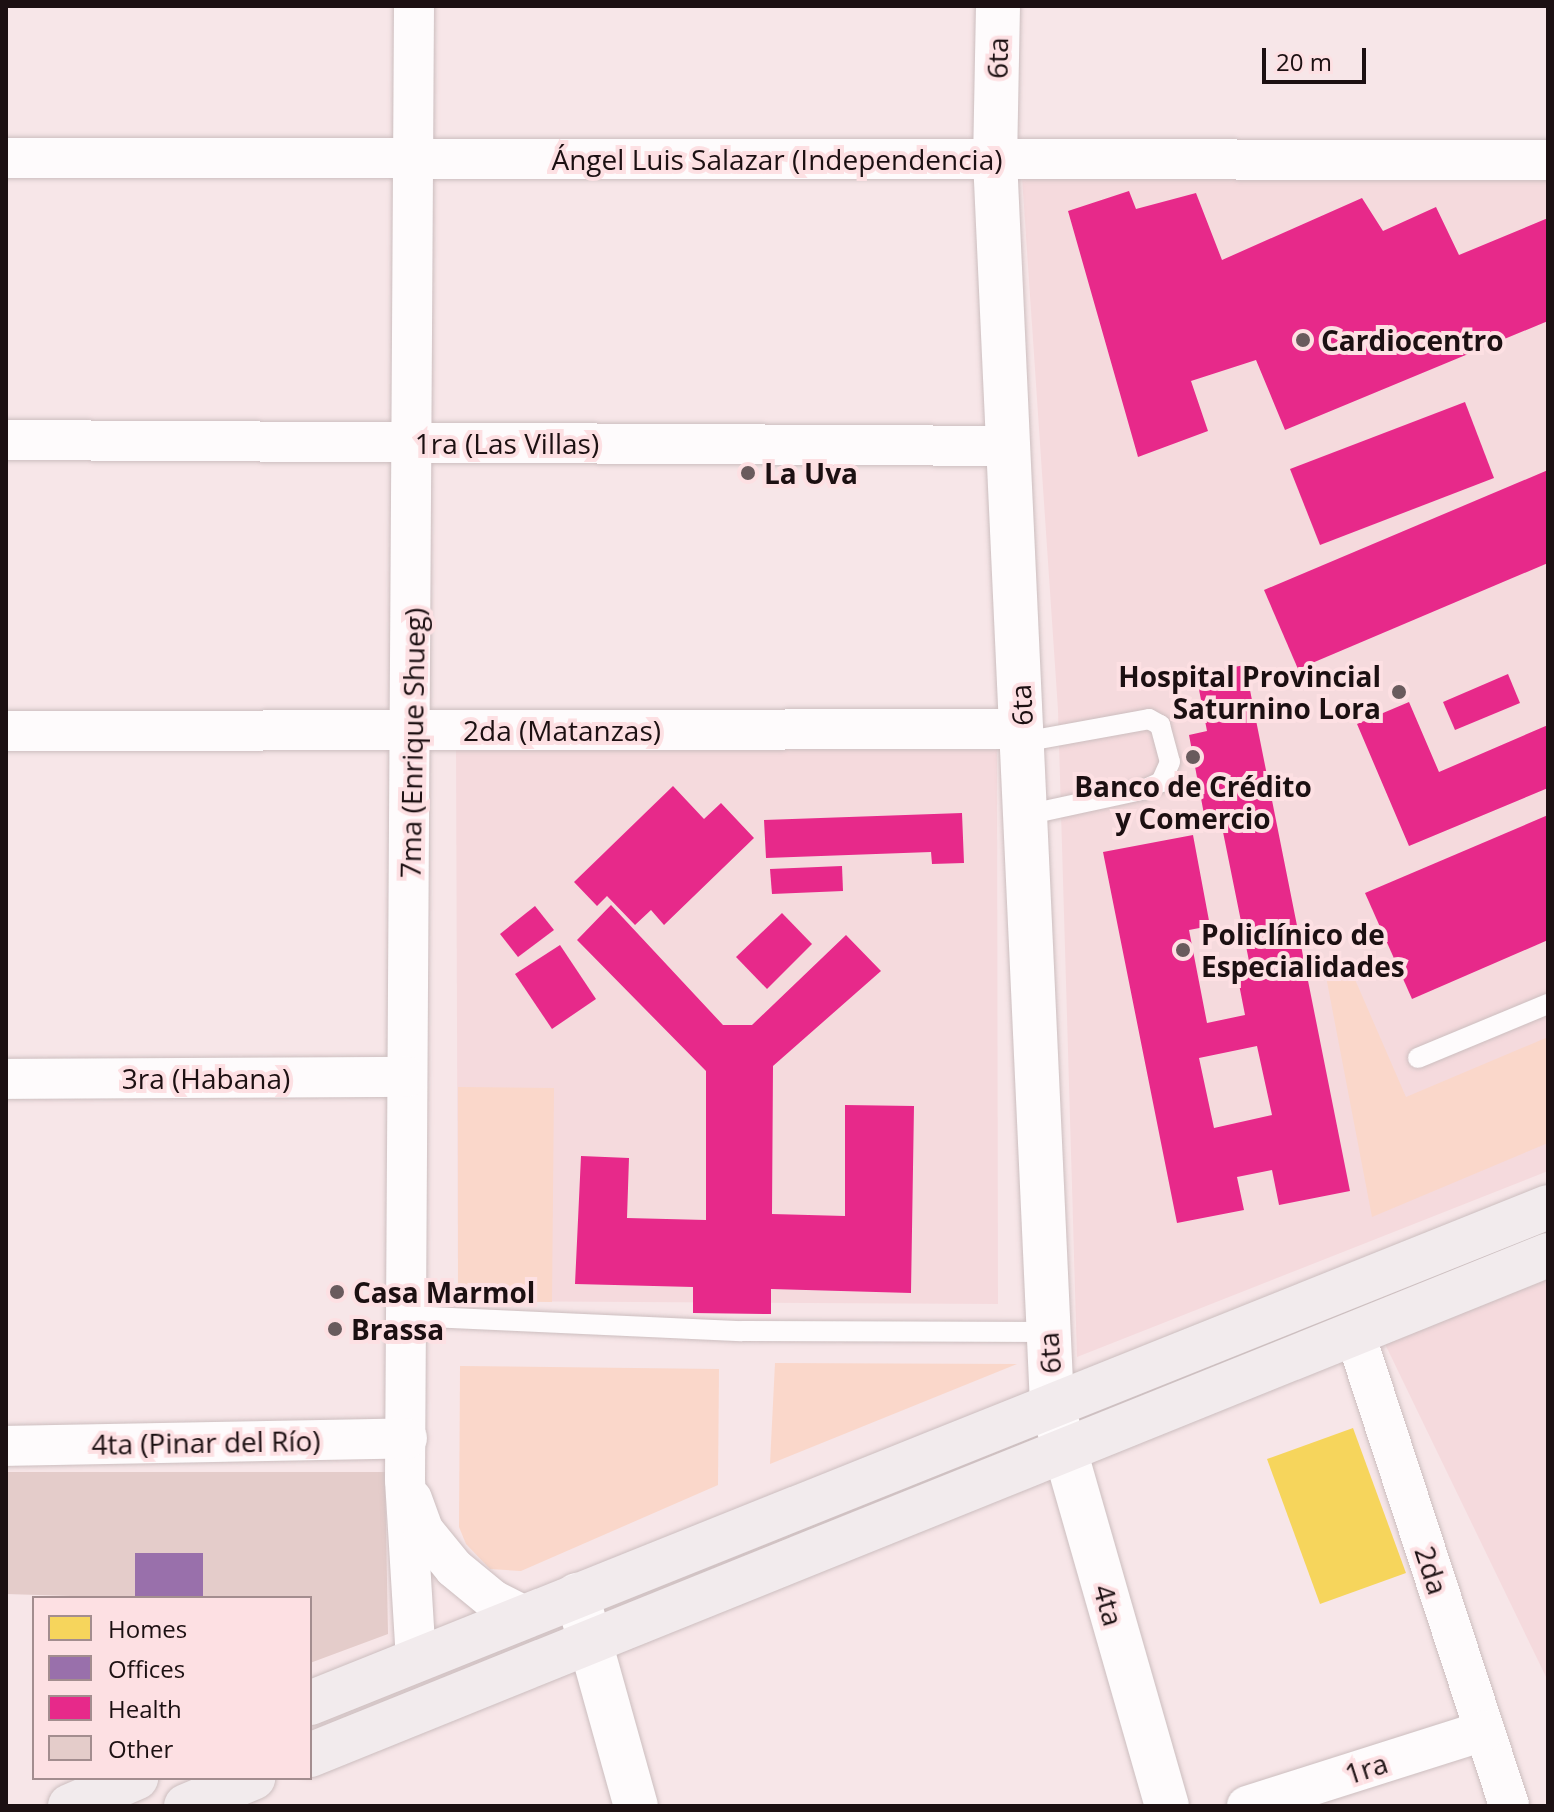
<!DOCTYPE html>
<meta charset="utf-8">
<style>
body{margin:0}
#map{position:relative;width:1554px;height:1812px;overflow:hidden;background:#f7e6e8;font-family:"Open Sans",sans-serif}
div>[style]{position:absolute}
.built>*{inset:0;background:#f5dadd}
.green>*{inset:0;background:#fad7ca}
.homes>*{inset:0;background:#f6d55c}
.offices>*{inset:0;background:#9970ab}
.health>*{inset:0;background:#e7298a}
.building>*{inset:0;background:#e4ccca}
.roads{filter:drop-shadow(0 0 2px #ccbebf) drop-shadow(0 0 2px #ccbebf)}
.service>*{height:20px;margin:-10px;padding:0 10px;transform-origin:10px;border-radius:10px;background:#fefbfc}
.minor>*{height:40px;margin:-20px;padding:0 20px;transform-origin:20px;border-radius:20px;background:#fefbfc}
.tertiary>*{height:44px;margin:-22px;padding:0 22px;transform-origin:22px;border-radius:22px;background:#fefbfc}
.primary>*{height:44px;margin:-22px;padding:0 22px;transform-origin:22px;border-radius:22px;background:#f2ebed}
.dots>*{width:22px;height:22px;translate:-50% -50%;box-sizing:border-box;border:4px solid #fde0e3;border-radius:50%}
span{translate:-50% -50%;white-space:nowrap;text-align:center;line-height:1.15;-webkit-text-stroke:8px #fde0e3;paint-order:stroke}
.street-label{font-size:28px;color:#1c1012}
.poi-label{font-size:28px;color:#1c1012;font-weight:700}
.left{translate:0 -50%;text-align:left}
.right{translate:-100% -50%;text-align:right}
.frame{position:absolute;inset:0;border:8px solid #1c1012;pointer-events:none}
.legend{position:absolute;left:32px;top:1596px;width:280px;height:184px;box-sizing:border-box;background:#fde0e3;border:2px solid #a38d8f;margin:0;padding:10px 14px;list-style:none;font-size:24px;color:#1c1012}
.legend li{display:flex;align-items:center;gap:16px;height:40px}
.legend b{width:40px;border:2px solid #a38d8f}
.scale{position:absolute;left:1262px;top:48px;width:104px;height:36px;box-sizing:border-box;border:4px solid #1c1012;border-top:0;padding-left:10px;font-size:24px;line-height:28px;white-space:nowrap;color:#1c1012;-webkit-text-stroke:6px #fde0e3;paint-order:stroke}
</style>
<div id="map">
<div class="built">
<i style="clip-path:polygon(1021px 162px,1548px 175px,1548px 1171px,1077px 1357px,1058px 710px)"></i>
<i style="clip-path:polygon(456px 748px,997px 750px,998px 1304px,458px 1301px)"></i>
<i style="clip-path:polygon(1548px 1279px,1548px 1681px,1385px 1344px)"></i>
</div>
<div class="green">
<i style="clip-path:polygon(1347px 961px,1406px 1097px,1548px 1037px,1548px 1143px,1372px 1217px,1324px 966px)"></i>
<i style="clip-path:polygon(458px 1087px,554px 1088px,552px 1302px,458px 1301px)"></i>
<i style="clip-path:polygon(775px 1363px,1017px 1364px,770px 1464px)"></i>
<i style="clip-path:polygon(460px 1366px,719px 1369px,718px 1485px,521px 1571px,490px 1569px,466px 1544px,459px 1527px)"></i>
</div>
<div class="homes">
<i style="clip-path:polygon(1353px 1428px,1406px 1573px,1320px 1604px,1267px 1459px)"></i>
</div>
<div class="offices">
<i style="clip-path:polygon(135px 1553px,203px 1553px,203px 1598px,135px 1598px)"></i>
</div>
<div class="health">
<i style="clip-path:polygon(1129px 191px,1136px 209px,1196px 193px,1222px 260px,1362px 198px,1383px 231px,1436px 207px,1459px 255px,1548px 218px,1548px 321px,1285px 430px,1256px 360px,1191px 381px,1208px 431px,1138px 457px,1068px 211px)"></i>
<i style="clip-path:polygon(1465px 402px,1494px 478px,1320px 545px,1290px 469px)"></i>
<i style="clip-path:polygon(1548px 470px,1548px 563px,1298px 669px,1264px 590px)"></i>
<i style="clip-path:polygon(evenodd,1245px 665px,1350px 1191px,1279px 1205px,1272px 1170px,1237px 1177px,1244px 1210px,1177px 1223px,1103px 852px,1193px 835px,1210px 926px,1189px 930px,1207px 1023px,1245px 1015px,1237px 974px,1251px 971px,1222px 827px,1207px 830px,1189px 735px,1207px 731px,1196px 674px,1245px 665px,1257px 1046px,1272px 1115px,1214px 1128px,1199px 1058px,1257px 1046px)"></i>
<i style="clip-path:polygon(1508px 674px,1520px 703px,1455px 730px,1443px 702px)"></i>
<i style="clip-path:polygon(1409px 702px,1439px 772px,1548px 725px,1548px 788px,1409px 846px,1357px 724px)"></i>
<i style="clip-path:polygon(673px 786px,704px 819px,721px 803px,754px 838px,664px 925px,651px 910px,635px 925px,607px 896px,597px 906px,574px 882px)"></i>
<i style="clip-path:polygon(962px 813px,964px 863px,932px 864px,931px 852px,766px 858px,764px 820px)"></i>
<i style="clip-path:polygon(1548px 815px,1548px 940px,1412px 999px,1365px 893px)"></i>
<i style="clip-path:polygon(842px 866px,843px 891px,772px 894px,770px 869px)"></i>
<i style="clip-path:polygon(611px 905px,723px 1025px,752px 1025px,846px 935px,881px 971px,773px 1066px,772px 1214px,845px 1216px,845px 1105px,914px 1106px,911px 1293px,771px 1289px,771px 1314px,693px 1313px,693px 1287px,575px 1284px,581px 1156px,629px 1158px,627px 1218px,706px 1220px,706px 1071px,577px 940px)"></i>
<i style="clip-path:polygon(535px 906px,554px 930px,518px 957px,500px 934px)"></i>
<i style="clip-path:polygon(782px 913px,812px 944px,767px 989px,736px 957px)"></i>
<i style="clip-path:polygon(560px 945px,596px 999px,552px 1029px,515px 974px)"></i>
</div>
<div class="building">
<i style="clip-path:polygon(6px 1472px,385px 1472px,388px 1634px,310px 1663px,310px 1598px,203px 1598px,203px 1553px,135px 1553px,135px 1598px,6px 1594px)"></i>
</div>
<div class="roads">
<div class="service">
<i style="left:1023px;top:742px;width:128px;rotate:-10.3deg"></i>
<i style="left:1149px;top:719px;width:13px;rotate:29deg"></i>
<i style="left:1160px;top:725px;width:38px;rotate:75deg"></i>
<i style="left:1170px;top:762px;width:22px;rotate:114deg"></i>
<i style="left:1161px;top:782px;width:17px;rotate:155deg"></i>
<i style="left:1146px;top:789px;width:123px;rotate:167.8deg"></i>
<i style="left:1418px;top:1058px;width:141px;rotate:-22.6deg"></i>
<i style="left:408px;top:1316px;width:334px;rotate:2.6deg"></i>
<i style="left:742px;top:1331px;width:305px;rotate:0.2deg"></i>
</div>
<div class="minor">
<i style="left:414px;top:6px;width:1474px;rotate:90.35deg"></i>
<i style="left:405px;top:1480px;width:178px;rotate:86.5deg"></i>
<i style="left:6px;top:158px;width:1542px;rotate:0.07deg"></i>
<i style="left:6px;top:440px;width:1003px;rotate:0.34deg"></i>
<i style="left:6px;top:731px;width:1017px;rotate:-0.11deg"></i>
<i style="left:6px;top:1079px;width:401px;rotate:-0.3deg"></i>
<i style="left:1355px;top:1334px;width:496px;rotate:71.9deg"></i>
<i style="left:6px;top:1446px;width:401px;rotate:-1.1deg"></i>
<i style="left:412px;top:1499px;width:33px;rotate:70deg"></i>
<i style="left:423px;top:1530px;width:49px;rotate:50.8deg"></i>
<i style="left:454px;top:1568px;width:50px;rotate:39.4deg"></i>
<i style="left:493px;top:1600px;width:36px;rotate:27deg"></i>
<i style="left:1247px;top:1806px;width:249px;rotate:-17.6deg"></i>
</div>
<div class="tertiary">
<i style="left:998px;top:6px;width:153px;rotate:91.1deg"></i>
<i style="left:995px;top:159px;width:1247px;rotate:87.38deg"></i>
<i style="left:1052px;top:1405px;width:417px;rotate:74deg"></i>
<i style="left:577px;top:1595px;width:219px;rotate:74.4deg"></i>
</div>
<div class="primary">
<i style="left:310px;top:1703px;width:1334px;rotate:-21.83deg"></i>
<i style="left:310px;top:1755px;width:1335px;rotate:-21.99deg"></i>
<i style="left:70px;top:1806px;width:72px;rotate:-23deg"></i>
<i style="left:186px;top:1806px;width:73px;rotate:-22.7deg"></i>
</div>
</div>
<div class="dots">
<i style="left:1303px;top:340px;background:#695b5d"></i>
<i style="left:748px;top:473px;background:#695b5d"></i>
<i style="left:1399px;top:692px;background:#695b5d"></i>
<i style="left:1193px;top:757px;background:#695b5d"></i>
<i style="left:1183px;top:950px;background:#695b5d"></i>
<i style="left:337px;top:1292px;background:#695b5d"></i>
<i style="left:335px;top:1329px;background:#695b5d"></i>
</div>
<div class="street-label">
<span style="left:997px;top:58px;rotate:-89deg">6ta</span>
<span style="left:777px;top:159px">Ángel Luis Salazar (Independencia)</span>
<span style="left:507px;top:443px">1ra (Las Villas)</span>
<span style="left:1021px;top:705px;rotate:-93deg">6ta</span>
<span style="left:562px;top:730px">2da (Matanzas)</span>
<span style="left:412px;top:743px;rotate:-89deg">7ma (Enrique Shueg)</span>
<span style="left:206px;top:1078px">3ra (Habana)</span>
<span style="left:1049px;top:1353px;rotate:-94deg">6ta</span>
<span style="left:206px;top:1442px;rotate:-1deg">4ta (Pinar del Río)</span>
<span style="left:1432px;top:1570px;rotate:72deg">2da</span>
<span style="left:1109px;top:1605px;rotate:74deg">4ta</span>
<span style="left:1366px;top:1768px;rotate:-18deg">1ra</span>
</div>
<div class="poi-label">
<span class="left" style="left:1321px;top:340px">Cardiocentro</span>
<span class="left" style="left:764px;top:473px">La Uva</span>
<span class="right" style="left:1381px;top:692px">Hospital Provincial<br>Saturnino Lora</span>
<span style="left:1193px;top:802px">Banco de Crédito<br>y Comercio</span>
<span class="left" style="left:1201px;top:950px">Policlínico de<br>Especialidades</span>
<span class="left" style="left:353px;top:1292px">Casa Marmol</span>
<span class="left" style="left:351px;top:1329px">Brassa</span>
</div>
<div class="frame"></div>
<ul class="legend">
<li><b style="height:22px;background:#f6d55c"></b>Homes</li>
<li><b style="height:22px;background:#9970ab"></b>Offices</li>
<li><b style="height:22px;background:#e7298a"></b>Health</li>
<li><b style="height:22px;background:#e4ccca"></b>Other</li>
</ul>
<div class="scale">20 m</div>
</div>
